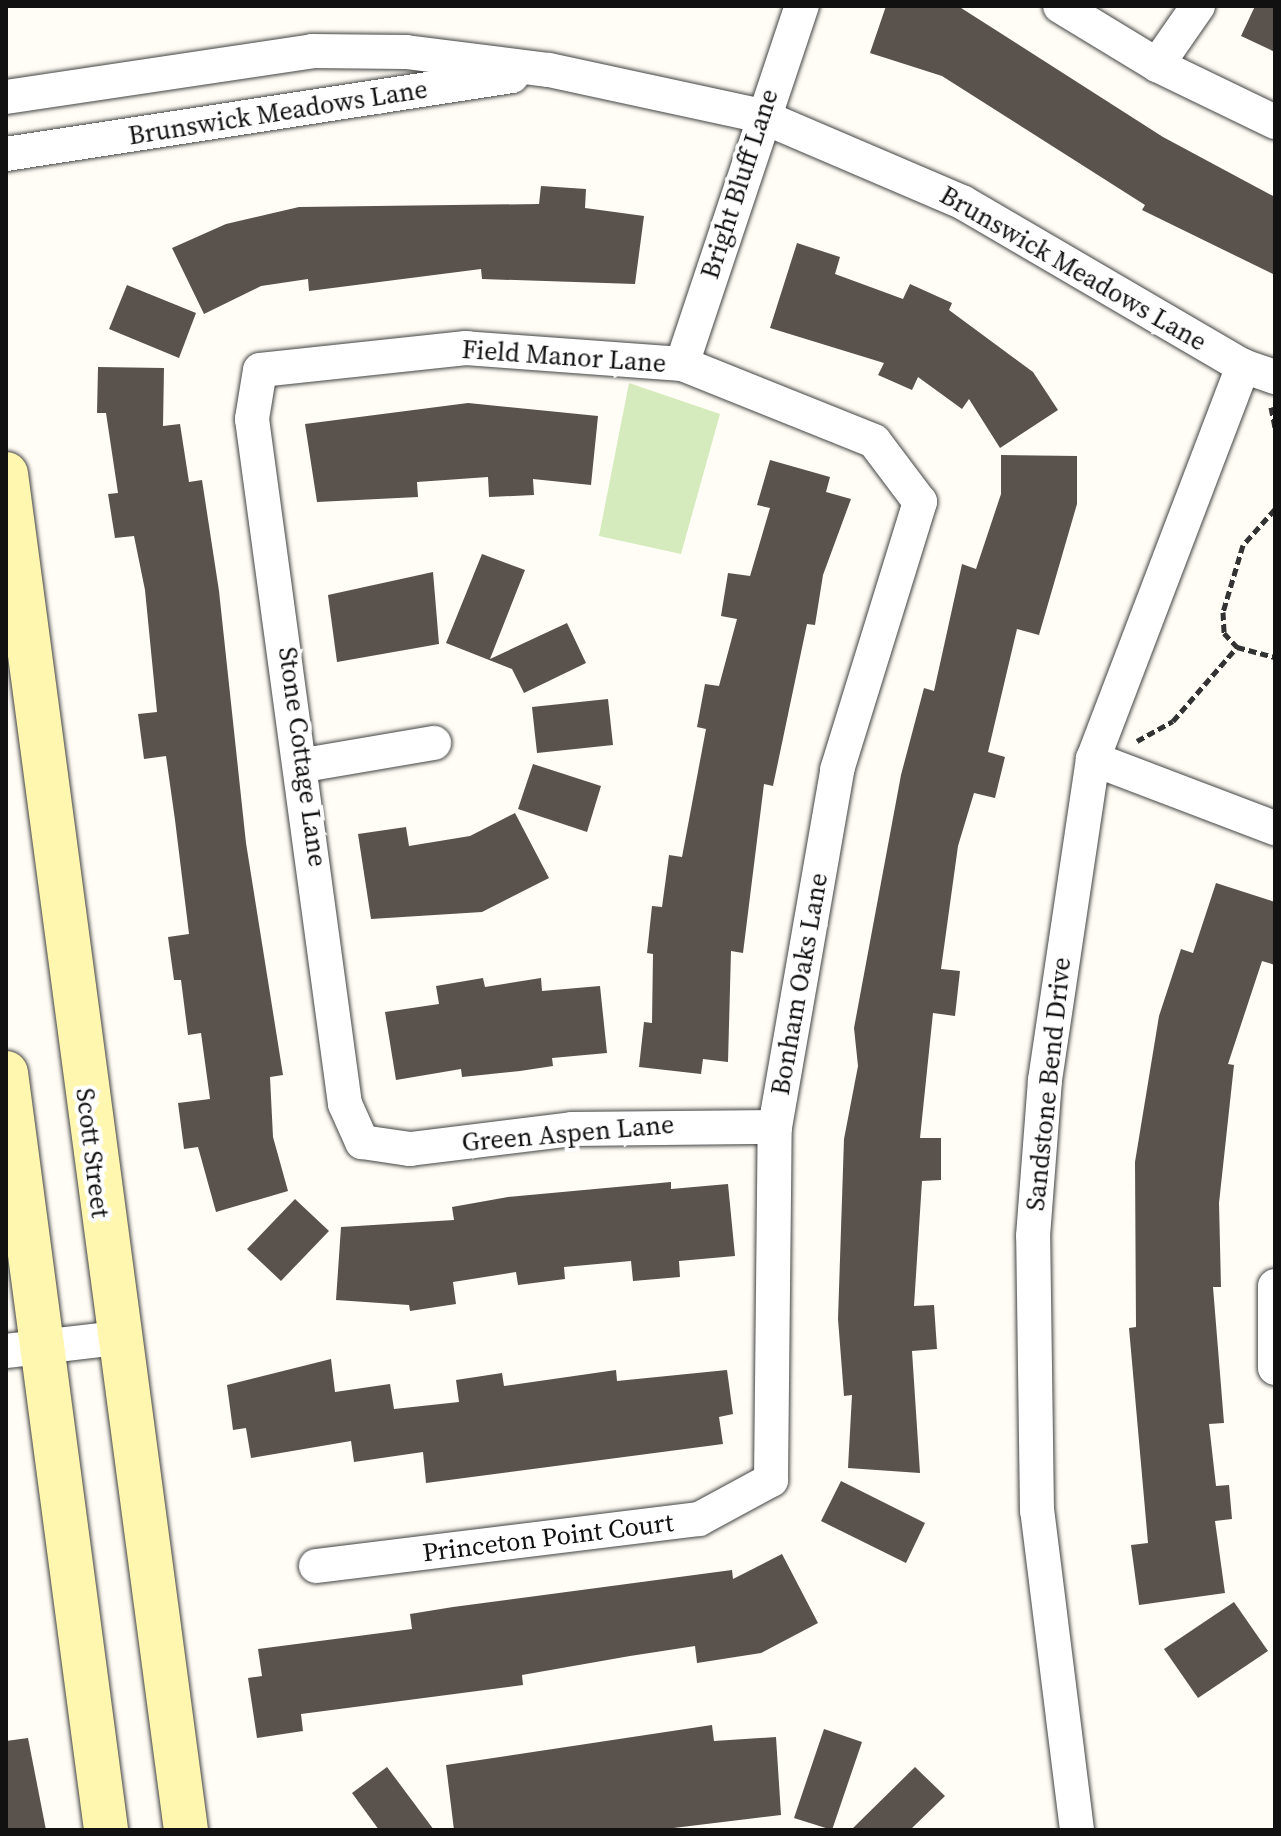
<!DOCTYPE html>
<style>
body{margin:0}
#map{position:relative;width:1281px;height:1836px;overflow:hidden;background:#fffdf5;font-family:"Source Serif 4",serif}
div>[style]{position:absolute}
.green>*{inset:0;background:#d5ebbd}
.building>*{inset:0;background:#5a524d}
.path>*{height:5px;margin-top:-2.5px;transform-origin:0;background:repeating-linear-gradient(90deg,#333 0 8px,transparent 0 12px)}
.roads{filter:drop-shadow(0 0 2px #444) drop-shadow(0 0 2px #444)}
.street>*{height:34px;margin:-17px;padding:0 17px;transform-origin:17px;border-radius:17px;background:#fff}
.secondary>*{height:44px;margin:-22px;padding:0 22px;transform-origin:22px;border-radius:22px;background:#fff6b0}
span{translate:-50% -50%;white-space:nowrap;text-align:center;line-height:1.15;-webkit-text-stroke:8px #fff;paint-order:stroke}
.street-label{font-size:26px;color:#111}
.frame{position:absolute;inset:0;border:8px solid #111;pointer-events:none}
</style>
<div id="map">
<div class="green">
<i style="clip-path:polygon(629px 383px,720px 414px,681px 554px,599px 536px)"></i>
</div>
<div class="building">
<i style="clip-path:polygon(886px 6px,958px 6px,1163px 137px,1275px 197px,1275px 275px,1142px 210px,1145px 205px,942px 76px,870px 53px)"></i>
<i style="clip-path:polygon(1255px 6px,1275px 6px,1275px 52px,1241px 36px)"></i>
<i style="clip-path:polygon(541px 186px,586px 189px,585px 208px,644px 216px,635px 284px,482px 279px,481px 269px,309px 291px,308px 279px,261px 286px,204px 314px,172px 248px,226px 224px,299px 207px,539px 204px)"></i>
<i style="clip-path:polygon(797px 243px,840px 257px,835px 274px,903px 299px,910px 284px,952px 303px,949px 310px,1033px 372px,1058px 410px,1000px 448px,969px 399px,962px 409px,918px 377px,912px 390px,878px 375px,884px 363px,770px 328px)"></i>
<i style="clip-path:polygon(127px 285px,196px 313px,179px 358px,109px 329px)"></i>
<i style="clip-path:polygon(98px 367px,164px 368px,163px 426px,180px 424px,189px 482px,202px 480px,219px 591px,246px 843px,283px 1075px,270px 1077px,273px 1137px,288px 1191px,216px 1212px,198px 1147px,184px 1149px,178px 1103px,210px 1099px,201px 1033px,188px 1035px,181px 980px,174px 980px,168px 937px,189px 934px,175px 820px,166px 756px,144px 759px,138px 714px,157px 712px,145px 590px,134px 536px,115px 538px,108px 494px,118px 493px,106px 413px,97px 413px)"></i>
<i style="clip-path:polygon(468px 403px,598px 416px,591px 485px,533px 479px,534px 495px,489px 497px,488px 477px,417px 482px,418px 497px,317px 502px,305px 424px)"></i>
<i style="clip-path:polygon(1001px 455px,1077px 456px,1077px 504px,1039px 635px,1017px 629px,988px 752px,1005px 757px,995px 798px,974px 793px,958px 846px,941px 969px,960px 971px,955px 1016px,933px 1013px,920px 1138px,941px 1138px,941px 1180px,922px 1181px,914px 1306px,934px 1305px,937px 1349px,912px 1351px,920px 1473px,848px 1468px,852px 1395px,844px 1396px,838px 1319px,844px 1139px,858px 1066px,854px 1028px,901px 775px,924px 688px,934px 691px,962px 564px,976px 569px,1001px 494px)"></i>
<i style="clip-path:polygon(770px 460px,830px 477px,826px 492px,851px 499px,823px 575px,815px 625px,807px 624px,773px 786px,764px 784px,743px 953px,731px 951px,728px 1062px,703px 1059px,701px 1074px,639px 1067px,644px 1022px,652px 1023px,653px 954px,647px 953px,652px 906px,662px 907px,669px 855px,682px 857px,706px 729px,697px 727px,705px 684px,719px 686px,737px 619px,721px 616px,728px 573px,750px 576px,770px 508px,757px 505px)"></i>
<i style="clip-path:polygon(482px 554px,525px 570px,490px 659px,567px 623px,586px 663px,524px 693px,512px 669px,446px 643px)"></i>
<i style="clip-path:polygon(433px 572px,439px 644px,337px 662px,328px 595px)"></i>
<i style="clip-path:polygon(608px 699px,613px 745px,537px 753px,532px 707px)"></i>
<i style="clip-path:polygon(533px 764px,601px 786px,587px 832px,518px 809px)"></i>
<i style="clip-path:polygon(515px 813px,549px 878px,482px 912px,371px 919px,358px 834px,406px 827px,409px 846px,470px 836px)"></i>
<i style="clip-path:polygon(1216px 883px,1275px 902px,1275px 965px,1262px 961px,1228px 1064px,1234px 1065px,1219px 1203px,1221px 1287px,1213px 1287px,1224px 1423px,1209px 1424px,1216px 1486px,1229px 1485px,1232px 1519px,1215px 1521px,1225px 1593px,1139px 1605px,1131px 1545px,1148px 1543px,1129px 1328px,1136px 1327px,1135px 1162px,1159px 1016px,1181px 949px,1193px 953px)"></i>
<i style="clip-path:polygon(483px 978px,485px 987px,541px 978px,542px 991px,600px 986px,607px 1053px,552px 1058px,553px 1066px,520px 1071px,462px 1077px,461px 1069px,396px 1080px,385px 1012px,439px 1004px,436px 986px)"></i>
<i style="clip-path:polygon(671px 1182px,671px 1189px,728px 1184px,735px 1256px,679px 1261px,680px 1277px,633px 1281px,631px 1261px,564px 1267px,565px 1279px,518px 1285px,516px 1272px,453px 1282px,456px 1304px,410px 1311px,409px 1305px,336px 1300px,341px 1227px,454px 1220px,452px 1207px,508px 1197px)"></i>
<i style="clip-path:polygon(295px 1199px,329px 1231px,281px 1281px,247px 1249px)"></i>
<i style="clip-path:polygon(331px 1359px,335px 1392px,390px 1384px,394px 1409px,459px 1402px,456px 1380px,502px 1373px,504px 1386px,616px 1370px,617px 1381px,727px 1370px,733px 1414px,719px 1417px,723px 1444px,426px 1483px,423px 1452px,354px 1462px,351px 1441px,251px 1458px,246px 1428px,233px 1430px,227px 1385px)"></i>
<i style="clip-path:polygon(841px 1481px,925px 1523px,906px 1563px,821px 1521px)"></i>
<i style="clip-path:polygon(782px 1554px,818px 1623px,761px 1653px,697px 1663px,695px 1646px,630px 1656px,522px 1675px,523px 1685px,301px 1714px,303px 1731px,257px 1738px,248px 1678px,262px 1676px,258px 1649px,412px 1629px,410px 1614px,453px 1607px,732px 1570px,733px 1579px)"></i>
<i style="clip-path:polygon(1234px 1602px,1268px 1651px,1198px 1698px,1164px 1649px)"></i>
<i style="clip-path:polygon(712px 1725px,714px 1741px,776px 1737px,781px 1815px,657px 1830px,454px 1830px,446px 1765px)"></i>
<i style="clip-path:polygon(824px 1729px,862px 1742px,832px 1830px,794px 1818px)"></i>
<i style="clip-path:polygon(28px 1738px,46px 1830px,6px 1830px,6px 1741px)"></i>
<i style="clip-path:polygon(387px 1767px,434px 1830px,379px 1830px,352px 1793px)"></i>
<i style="clip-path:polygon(915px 1767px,945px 1796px,910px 1830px,851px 1830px)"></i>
</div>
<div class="path">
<i style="left:1271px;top:407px;width:21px;rotate:79deg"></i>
<i style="left:1275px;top:509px;width:48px;rotate:131.6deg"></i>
<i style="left:1243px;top:545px;width:70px;rotate:106.6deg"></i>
<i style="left:1223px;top:612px;width:21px;rotate:87deg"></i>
<i style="left:1224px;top:633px;width:19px;rotate:47deg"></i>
<i style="left:1237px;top:647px;width:39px;rotate:15deg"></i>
<i style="left:1137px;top:741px;width:41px;rotate:-29.1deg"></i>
<i style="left:1173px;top:721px;width:98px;rotate:-49.1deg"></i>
</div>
<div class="roads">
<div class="street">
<i style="left:1060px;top:6px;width:114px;rotate:31.3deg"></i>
<i style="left:1157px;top:65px;width:131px;rotate:25.8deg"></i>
<i style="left:1157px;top:65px;width:72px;rotate:-55.2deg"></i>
<i style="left:6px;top:97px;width:309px;rotate:-8.5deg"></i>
<i style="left:312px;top:51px;width:94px;rotate:0.6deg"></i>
<i style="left:406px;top:52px;width:144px;rotate:7.2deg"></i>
<i style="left:549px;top:70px;width:217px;rotate:12.2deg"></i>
<i style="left:761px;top:116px;width:219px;rotate:23.2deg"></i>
<i style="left:962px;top:202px;width:325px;rotate:30.3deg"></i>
<i style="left:1243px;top:366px;width:34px;rotate:19deg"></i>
<i style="left:6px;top:154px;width:512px;rotate:-8.76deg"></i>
<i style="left:682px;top:364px;width:378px;rotate:-71.5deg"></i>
<i style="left:1093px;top:759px;width:195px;rotate:20.8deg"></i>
<i style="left:305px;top:765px;width:131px;rotate:-9.7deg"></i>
<i style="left:1275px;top:1286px;width:82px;rotate:90deg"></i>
<i style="left:6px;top:1351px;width:111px;rotate:-6.7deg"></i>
<i style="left:316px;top:1566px;width:386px;rotate:-7deg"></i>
<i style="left:699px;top:1519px;width:82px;rotate:-28.4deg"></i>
<i style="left:771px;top:1480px;width:353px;rotate:-89.4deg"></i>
<i style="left:775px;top:1127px;width:362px;rotate:-80.1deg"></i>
<i style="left:837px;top:770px;width:281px;rotate:-72.8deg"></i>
<i style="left:920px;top:502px;width:76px;rotate:-127deg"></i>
<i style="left:874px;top:441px;width:207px;rotate:-158.1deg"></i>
<i style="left:682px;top:364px;width:217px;rotate:-175.8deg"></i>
<i style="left:466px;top:348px;width:207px;rotate:173.9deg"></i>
<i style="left:260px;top:370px;width:50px;rotate:99.3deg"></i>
<i style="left:252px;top:419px;width:691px;rotate:82.27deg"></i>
<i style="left:345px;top:1104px;width:42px;rotate:65.9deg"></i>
<i style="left:362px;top:1142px;width:49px;rotate:8.3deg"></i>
<i style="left:410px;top:1149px;width:163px;rotate:-7deg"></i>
<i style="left:572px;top:1129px;width:203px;rotate:-0.6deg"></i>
<i style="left:1077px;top:1830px;width:321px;rotate:-97.1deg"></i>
<i style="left:1037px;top:1511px;width:275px;rotate:-90.8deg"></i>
<i style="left:1033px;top:1236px;width:156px;rotate:-85.6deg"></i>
<i style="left:1045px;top:1080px;width:325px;rotate:-81.5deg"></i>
<i style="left:1093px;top:759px;width:421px;rotate:-69.1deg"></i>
</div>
<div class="secondary">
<i style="left:6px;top:474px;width:1368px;rotate:82.44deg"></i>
<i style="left:6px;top:1073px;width:764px;rotate:82.47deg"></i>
</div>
</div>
<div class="street-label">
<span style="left:278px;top:113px;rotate:-9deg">Brunswick Meadows Lane</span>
<span style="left:740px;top:184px;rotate:-72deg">Bright Bluff Lane</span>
<span style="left:1073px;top:269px;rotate:30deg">Brunswick Meadows Lane</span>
<span style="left:564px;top:357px;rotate:4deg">Field Manor Lane</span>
<span style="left:302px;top:757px;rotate:82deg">Stone Cottage Lane</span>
<span style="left:800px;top:984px;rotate:-80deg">Bonham Oaks Lane</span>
<span style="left:1049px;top:1084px;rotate:-84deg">Sandstone Bend Drive</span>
<span style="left:568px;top:1134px;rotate:-5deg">Green Aspen Lane</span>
<span style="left:92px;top:1153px;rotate:83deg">Scott Street</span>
<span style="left:548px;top:1538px;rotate:-7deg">Princeton Point Court</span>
</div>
<div class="frame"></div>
</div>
